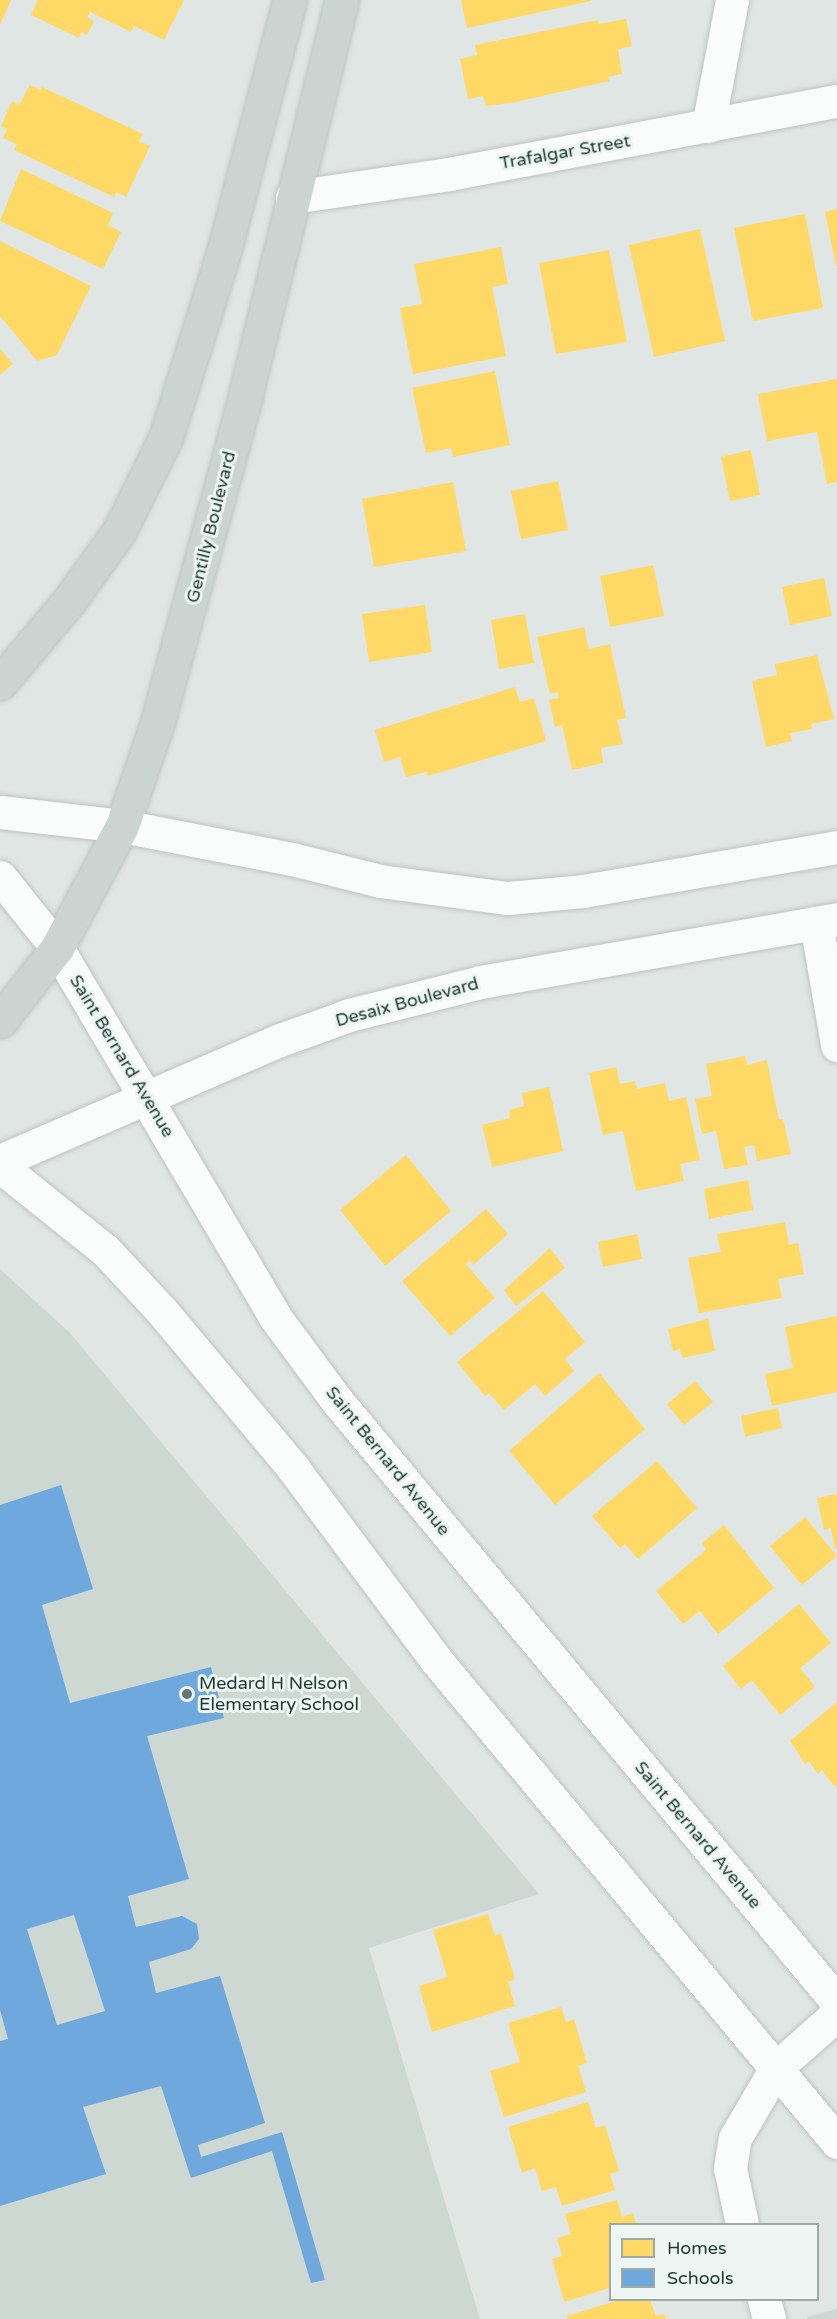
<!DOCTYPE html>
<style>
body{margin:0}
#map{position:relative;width:837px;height:2319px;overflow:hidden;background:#e0e6e3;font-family:"Varela Round",sans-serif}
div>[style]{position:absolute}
.built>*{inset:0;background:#ced8d3}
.homes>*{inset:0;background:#ffd966}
.schools>*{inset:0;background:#6fa8dc}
.roads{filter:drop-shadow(0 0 2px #bdc3c0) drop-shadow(0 0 2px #bdc3c0)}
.minor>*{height:33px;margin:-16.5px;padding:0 16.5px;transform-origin:16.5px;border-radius:16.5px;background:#fafbfb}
.major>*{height:33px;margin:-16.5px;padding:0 16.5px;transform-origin:16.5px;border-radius:16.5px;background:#ccd4d2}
.dots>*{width:16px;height:16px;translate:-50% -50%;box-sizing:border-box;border:3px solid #edf6f2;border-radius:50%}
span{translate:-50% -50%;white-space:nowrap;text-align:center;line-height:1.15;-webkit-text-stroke:6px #edf6f2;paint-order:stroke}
.street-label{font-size:18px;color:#1f3832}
.poi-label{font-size:18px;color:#1f3832}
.left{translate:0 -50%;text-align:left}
.legend{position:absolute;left:609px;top:2223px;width:210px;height:78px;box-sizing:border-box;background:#edf6f2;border:2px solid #9baaa5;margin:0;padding:8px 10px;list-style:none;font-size:18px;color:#1f3832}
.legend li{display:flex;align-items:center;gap:12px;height:30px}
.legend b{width:30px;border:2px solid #9baaa5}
</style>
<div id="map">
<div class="built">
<i style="clip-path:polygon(0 1269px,70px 1333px,539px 1894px,369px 1948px,480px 2319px,0 2319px)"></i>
<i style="clip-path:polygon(837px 2309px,837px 2319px,807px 2319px,807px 2317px)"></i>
</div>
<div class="homes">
<i style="clip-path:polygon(0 0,11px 0,0 25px)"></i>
<i style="clip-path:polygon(38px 0,184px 0,164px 40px,134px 26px,131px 32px,90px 12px,87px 17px,94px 21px,87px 35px,81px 32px,79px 38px,31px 15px)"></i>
<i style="clip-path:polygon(461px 0,591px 0,591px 1px,467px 28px)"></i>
<i style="clip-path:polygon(626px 19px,632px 46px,618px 49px,622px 74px,608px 77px,609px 81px,511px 103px,486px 106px,483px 96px,468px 99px,460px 59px,477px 55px,475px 45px,598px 20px,598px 24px)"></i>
<i style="clip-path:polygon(30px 85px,41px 90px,42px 87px,143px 134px,139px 141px,150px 146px,126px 197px,116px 192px,114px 197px,14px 150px,17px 144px,3px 138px,7px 129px,1px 126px,12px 101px,19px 105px)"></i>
<i style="clip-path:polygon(21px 169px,113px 213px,108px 225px,121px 232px,103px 269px,0 221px)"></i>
<i style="clip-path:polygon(837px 209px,837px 266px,836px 266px,825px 212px)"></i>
<i style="clip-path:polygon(805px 214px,823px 308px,753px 321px,734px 228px)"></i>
<i style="clip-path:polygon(700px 229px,725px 341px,654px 357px,629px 245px)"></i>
<i style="clip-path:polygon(0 241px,91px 286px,57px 355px,37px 361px,0 316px)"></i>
<i style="clip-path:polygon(501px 247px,508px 284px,492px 287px,506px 356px,413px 374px,400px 308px,422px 304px,414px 264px)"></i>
<i style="clip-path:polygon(609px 250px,627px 342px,556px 354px,539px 263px)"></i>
<i style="clip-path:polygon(0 349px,13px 364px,0 375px)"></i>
<i style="clip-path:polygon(495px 371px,510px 445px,453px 457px,451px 448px,426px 453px,412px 388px)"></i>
<i style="clip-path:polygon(837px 379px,837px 482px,827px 484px,817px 432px,767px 441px,758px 394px)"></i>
<i style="clip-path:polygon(751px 450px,760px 495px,730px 501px,721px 457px)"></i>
<i style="clip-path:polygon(558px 481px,568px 530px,521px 539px,511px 491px)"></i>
<i style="clip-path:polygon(453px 482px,466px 551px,374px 567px,362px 499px)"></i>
<i style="clip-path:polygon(653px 565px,664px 616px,610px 627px,600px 576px)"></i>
<i style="clip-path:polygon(824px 578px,832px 616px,790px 625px,782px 587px)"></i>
<i style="clip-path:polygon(425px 605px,432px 652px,369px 662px,362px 614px)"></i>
<i style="clip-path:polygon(525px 614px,534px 663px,499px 669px,491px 620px)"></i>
<i style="clip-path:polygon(584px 627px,589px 649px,610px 644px,626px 718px,617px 720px,623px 744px,601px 748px,603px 763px,572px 770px,562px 725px,555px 727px,549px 700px,559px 698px,557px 692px,550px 694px,537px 637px)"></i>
<i style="clip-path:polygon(817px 655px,834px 719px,811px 724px,812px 729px,790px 733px,792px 741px,766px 747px,752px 681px,777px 675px,775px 664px)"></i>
<i style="clip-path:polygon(515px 687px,520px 702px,534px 698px,546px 741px,428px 776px,426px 772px,406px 777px,400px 757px,384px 762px,375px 730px)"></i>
<i style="clip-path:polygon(745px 1056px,747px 1065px,767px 1060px,779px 1120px,783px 1119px,791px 1154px,757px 1161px,754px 1145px,744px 1147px,748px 1165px,724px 1169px,716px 1131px,702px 1134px,695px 1099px,712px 1096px,706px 1064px)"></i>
<i style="clip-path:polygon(616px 1067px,620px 1084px,635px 1081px,637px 1089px,665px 1083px,669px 1101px,686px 1097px,700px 1160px,680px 1164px,684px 1181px,636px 1191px,623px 1131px,603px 1135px,589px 1073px)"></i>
<i style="clip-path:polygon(549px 1087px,563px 1151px,492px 1167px,482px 1125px,510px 1118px,509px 1110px,524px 1106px,522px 1093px)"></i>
<i style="clip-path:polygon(406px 1155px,451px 1211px,385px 1266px,340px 1210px)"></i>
<i style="clip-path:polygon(748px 1180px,753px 1210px,709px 1219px,704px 1189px)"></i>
<i style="clip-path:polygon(486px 1209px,508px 1234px,473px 1265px,470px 1260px,466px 1264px,495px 1298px,450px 1336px,402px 1281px)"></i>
<i style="clip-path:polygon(785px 1222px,789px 1245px,798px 1243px,804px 1274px,778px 1279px,782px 1298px,699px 1313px,688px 1258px,721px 1252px,717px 1234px)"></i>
<i style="clip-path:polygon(637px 1234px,642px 1259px,603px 1267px,598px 1242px)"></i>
<i style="clip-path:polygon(550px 1248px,565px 1268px,516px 1306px,504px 1290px)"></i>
<i style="clip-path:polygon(543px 1291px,585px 1342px,565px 1359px,574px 1371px,545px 1396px,535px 1384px,504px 1410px,489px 1393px,485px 1396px,457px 1362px)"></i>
<i style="clip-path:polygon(837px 1316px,837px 1392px,772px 1406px,765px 1374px,793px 1368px,785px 1327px)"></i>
<i style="clip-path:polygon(708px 1319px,715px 1351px,682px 1358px,680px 1349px,673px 1351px,668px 1329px)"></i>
<i style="clip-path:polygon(599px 1373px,645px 1429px,555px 1505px,509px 1451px)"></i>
<i style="clip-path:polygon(695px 1381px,713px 1402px,684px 1425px,667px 1404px)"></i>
<i style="clip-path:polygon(778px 1408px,782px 1428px,745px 1437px,741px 1416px)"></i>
<i style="clip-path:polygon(657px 1461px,697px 1508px,638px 1559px,625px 1544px,620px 1548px,592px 1516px)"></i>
<i style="clip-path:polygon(837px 1494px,837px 1549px,835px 1549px,831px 1528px,824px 1530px,817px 1498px)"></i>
<i style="clip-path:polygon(805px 1517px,837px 1556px,802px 1585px,770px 1546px)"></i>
<i style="clip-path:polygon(724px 1525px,774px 1588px,718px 1634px,700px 1611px,683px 1624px,656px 1591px,706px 1550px,702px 1543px)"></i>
<i style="clip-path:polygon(799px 1604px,831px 1643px,800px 1668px,815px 1687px,780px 1715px,752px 1680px,741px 1689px,723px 1666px)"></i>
<i style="clip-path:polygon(837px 1702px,837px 1785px,835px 1787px,822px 1770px,818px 1774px,809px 1761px,805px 1764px,790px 1741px)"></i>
<i style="clip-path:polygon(488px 1914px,495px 1936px,501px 1933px,515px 1979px,508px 1982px,515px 2006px,432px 2032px,419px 1986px,447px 1977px,433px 1930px)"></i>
<i style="clip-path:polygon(561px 2007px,566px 2022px,574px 2019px,587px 2063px,578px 2066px,586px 2092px,504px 2117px,490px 2071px,520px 2062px,508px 2023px)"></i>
<i style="clip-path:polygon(588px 2102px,596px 2128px,605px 2125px,619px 2171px,610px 2174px,615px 2190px,562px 2206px,556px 2187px,542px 2191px,535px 2168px,522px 2173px,508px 2127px)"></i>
<i style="clip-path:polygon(617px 2200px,622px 2217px,633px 2213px,636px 2224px,610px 2224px,610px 2288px,564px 2302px,552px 2259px,562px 2256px,557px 2238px,571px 2234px,565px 2214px)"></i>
<i style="clip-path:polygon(619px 2300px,650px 2300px,656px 2316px,664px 2314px,666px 2319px,568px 2319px,567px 2316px)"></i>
</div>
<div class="schools">
<i style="clip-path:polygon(evenodd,61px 1485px,93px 1589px,42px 1605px,70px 1703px,211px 1667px,224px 1718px,147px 1736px,189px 1879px,128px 1896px,136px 1927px,182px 1916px,197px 1924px,199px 1939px,191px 1949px,149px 1962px,156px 1993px,220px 1976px,265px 2123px,198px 2145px,201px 2157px,282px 2132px,325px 2280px,311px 2283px,272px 2151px,191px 2178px,161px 2086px,83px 2107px,106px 2174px,0 2206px,0 2041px,8px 2039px,0 2010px,0 1505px,61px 1485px,74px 1915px,105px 2011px,57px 2025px,27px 1929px,74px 1915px)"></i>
</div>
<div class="roads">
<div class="minor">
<i style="left:708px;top:126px;width:128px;rotate:-79.2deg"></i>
<i style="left:292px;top:197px;width:159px;rotate:-8.3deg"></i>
<i style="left:449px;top:174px;width:395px;rotate:-10.7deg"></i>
<i style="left:0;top:812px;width:123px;rotate:6.5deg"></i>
<i style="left:122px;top:826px;width:173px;rotate:11deg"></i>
<i style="left:292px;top:859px;width:91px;rotate:14deg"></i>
<i style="left:380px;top:881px;width:129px;rotate:7.6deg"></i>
<i style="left:508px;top:898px;width:75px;rotate:-5.3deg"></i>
<i style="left:583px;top:891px;width:258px;rotate:-9.8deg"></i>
<i style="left:0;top:877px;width:91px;rotate:51.2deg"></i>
<i style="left:57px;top:948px;width:429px;rotate:59.4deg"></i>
<i style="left:275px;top:1317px;width:106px;rotate:53.5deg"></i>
<i style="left:338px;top:1402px;width:780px;rotate:50.25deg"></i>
<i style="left:816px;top:923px;width:124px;rotate:80.2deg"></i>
<i style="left:0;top:1161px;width:305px;rotate:-23.4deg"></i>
<i style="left:280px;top:1040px;width:73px;rotate:-19.9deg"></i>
<i style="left:349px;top:1015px;width:136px;rotate:-14deg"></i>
<i style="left:481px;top:982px;width:362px;rotate:-10deg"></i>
<i style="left:0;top:1166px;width:134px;rotate:38.7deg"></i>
<i style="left:105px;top:1250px;width:82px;rotate:47deg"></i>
<i style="left:161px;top:1310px;width:206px;rotate:50.1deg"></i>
<i style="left:293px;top:1468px;width:239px;rotate:53.3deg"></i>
<i style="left:436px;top:1660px;width:627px;rotate:50.24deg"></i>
<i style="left:742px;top:2224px;width:57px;rotate:-102.1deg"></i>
<i style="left:730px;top:2168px;width:30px;rotate:-81deg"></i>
<i style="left:735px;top:2138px;width:81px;rotate:-59.6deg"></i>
<i style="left:776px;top:2068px;width:81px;rotate:-41.5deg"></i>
<i style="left:764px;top:2300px;width:20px;rotate:75deg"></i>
</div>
<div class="major">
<i style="left:0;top:683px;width:107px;rotate:-49.9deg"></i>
<i style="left:69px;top:601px;width:87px;rotate:-54.3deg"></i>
<i style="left:120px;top:530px;width:104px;rotate:-63.7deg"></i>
<i style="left:166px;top:437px;width:199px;rotate:-72.7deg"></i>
<i style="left:225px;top:247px;width:255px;rotate:-75.3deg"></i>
<i style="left:0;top:1021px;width:93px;rotate:-52deg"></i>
<i style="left:57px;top:948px;width:138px;rotate:-62deg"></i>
<i style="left:122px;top:826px;width:108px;rotate:-71.1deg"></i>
<i style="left:157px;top:724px;width:339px;rotate:-74.9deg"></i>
<i style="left:245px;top:397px;width:409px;rotate:-76.3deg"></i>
</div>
</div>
<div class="dots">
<i style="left:187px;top:1694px;background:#637570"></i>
</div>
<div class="street-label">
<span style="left:565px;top:152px;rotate:-10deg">Trafalgar Street</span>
<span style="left:211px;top:527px;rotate:-76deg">Gentilly Boulevard</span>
<span style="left:407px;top:1002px;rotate:-15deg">Desaix Boulevard</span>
<span style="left:122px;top:1056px;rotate:59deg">Saint Bernard Avenue</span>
<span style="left:388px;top:1461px;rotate:51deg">Saint Bernard Avenue</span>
<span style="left:698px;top:1835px;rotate:50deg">Saint Bernard Avenue</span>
</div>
<div class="poi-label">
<span class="left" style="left:199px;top:1694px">Medard H Nelson<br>Elementary School</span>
</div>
<ul class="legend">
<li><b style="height:16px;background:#ffd966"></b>Homes</li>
<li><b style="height:16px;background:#6fa8dc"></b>Schools</li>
</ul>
</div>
